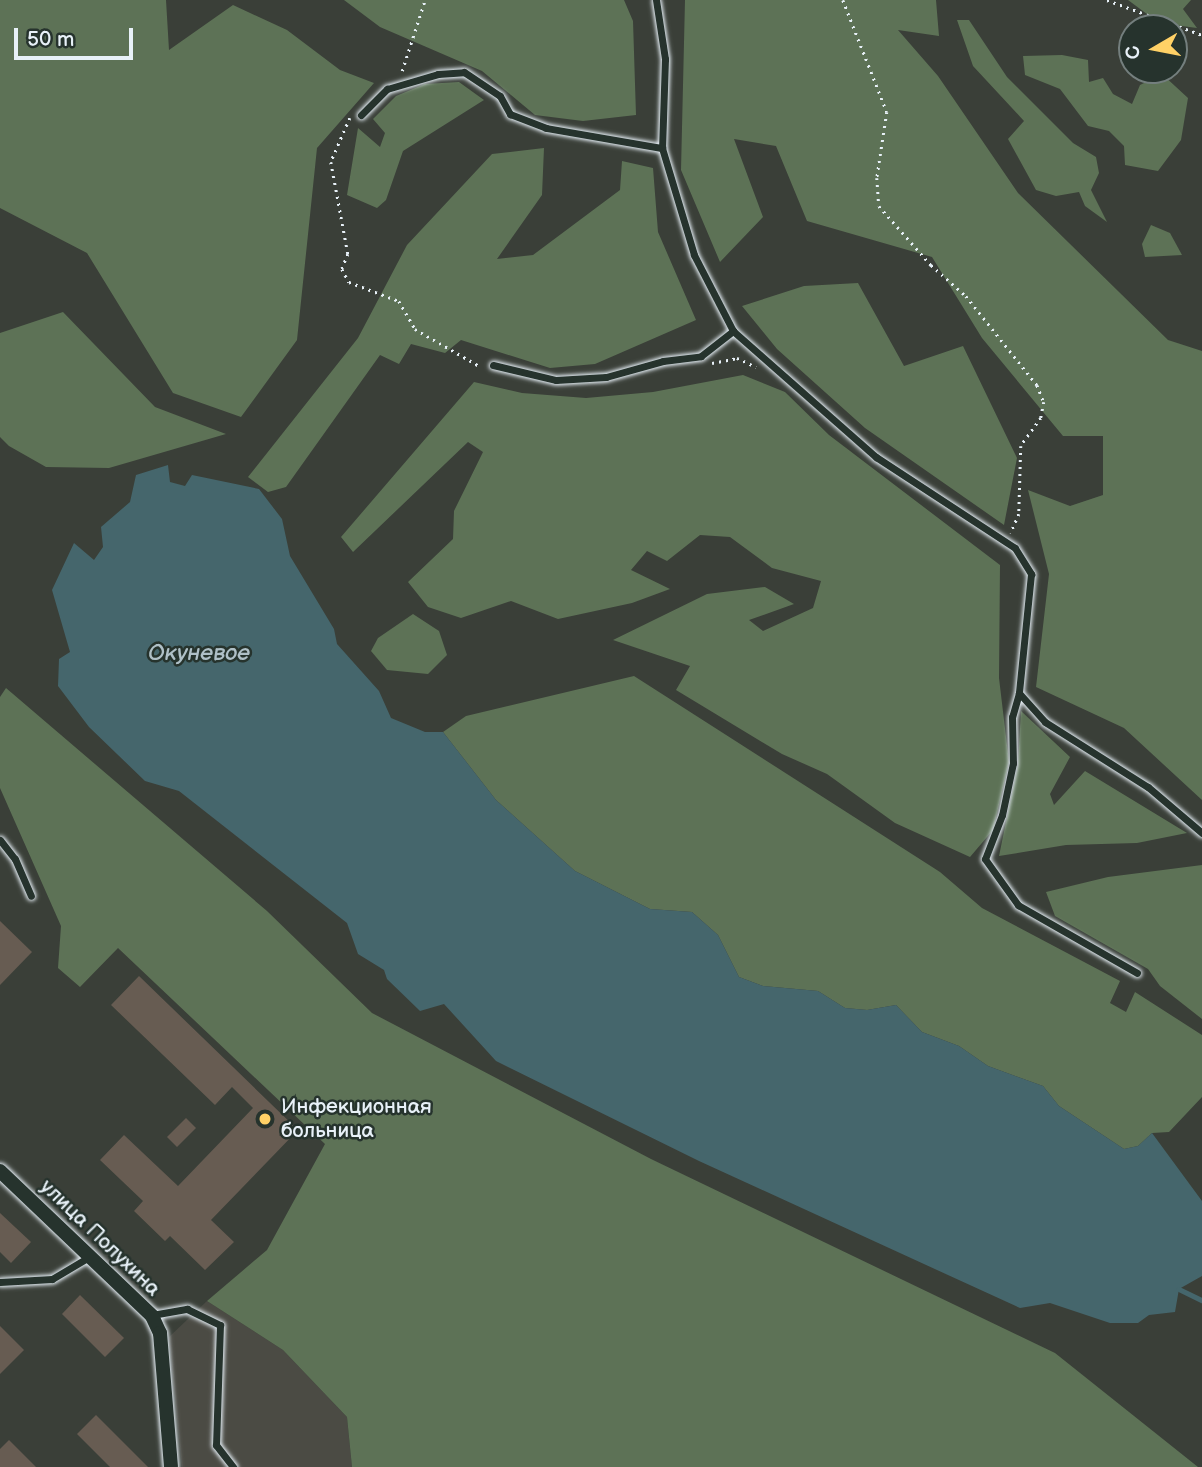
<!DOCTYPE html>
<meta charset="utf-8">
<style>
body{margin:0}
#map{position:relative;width:1202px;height:1467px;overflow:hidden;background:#3a3f38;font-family:"Balsamiq Sans",sans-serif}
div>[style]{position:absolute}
.built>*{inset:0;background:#4b4b44}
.green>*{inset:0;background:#5d7256}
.water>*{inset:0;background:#45666c}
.stream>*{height:4.5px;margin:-2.25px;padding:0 2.25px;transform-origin:2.25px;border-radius:2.25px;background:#45666c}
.building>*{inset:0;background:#675c52}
.path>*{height:2.5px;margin-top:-1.25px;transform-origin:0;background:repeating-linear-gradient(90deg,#e8f1f8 0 2px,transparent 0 7px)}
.roads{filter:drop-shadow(0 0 2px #e8f1f8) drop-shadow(0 0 2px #e8f1f8)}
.service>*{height:7px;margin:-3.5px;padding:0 3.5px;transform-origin:3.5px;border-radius:3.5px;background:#26332d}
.minor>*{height:14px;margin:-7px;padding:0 7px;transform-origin:7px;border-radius:7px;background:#26332d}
.dots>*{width:19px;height:19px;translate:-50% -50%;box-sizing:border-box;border:4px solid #26332d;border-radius:50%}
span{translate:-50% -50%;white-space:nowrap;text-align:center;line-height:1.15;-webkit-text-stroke:5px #26332d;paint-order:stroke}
.poi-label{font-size:21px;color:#e8f1f8}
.left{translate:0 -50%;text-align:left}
.street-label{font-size:21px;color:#e8f1f8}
.water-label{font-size:23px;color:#afc0c7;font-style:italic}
.north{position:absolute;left:1118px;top:14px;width:70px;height:70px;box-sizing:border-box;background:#26332d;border:2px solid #747f7e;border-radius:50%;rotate:260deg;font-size:19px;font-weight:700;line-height:28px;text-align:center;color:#e8f1f8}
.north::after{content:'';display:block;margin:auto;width:24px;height:32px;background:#ffd166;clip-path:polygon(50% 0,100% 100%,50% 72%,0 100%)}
.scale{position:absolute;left:14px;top:28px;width:119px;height:32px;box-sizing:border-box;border:4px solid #e8f1f8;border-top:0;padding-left:9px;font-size:21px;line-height:24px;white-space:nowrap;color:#e8f1f8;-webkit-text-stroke:5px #26332d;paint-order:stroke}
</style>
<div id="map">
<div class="built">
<i style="clip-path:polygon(207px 1301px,283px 1350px,347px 1417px,352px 1467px,182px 1467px,169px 1337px)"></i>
</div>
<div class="green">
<i style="clip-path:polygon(0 0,166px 0,169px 50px,233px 5px,287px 30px,340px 70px,374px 83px,317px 148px,297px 340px,241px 417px,173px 393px,87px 253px,0 208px)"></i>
<i style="clip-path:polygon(344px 0,624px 0,633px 21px,636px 115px,583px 121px,535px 115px,482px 71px,380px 27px)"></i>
<i style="clip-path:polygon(685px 0,936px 0,939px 36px,898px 30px,938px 76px,1018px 193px,1168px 340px,1202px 351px,1202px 800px,1124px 728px,1036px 687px,1049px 574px,1028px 490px,1070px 506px,1103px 495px,1103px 436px,1063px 436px,982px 338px,932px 257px,807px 221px,776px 146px,734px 139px,763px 217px,720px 262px,681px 170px)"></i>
<i style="clip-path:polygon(1128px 0,1191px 0,1183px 9px,1197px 28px,1159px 23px)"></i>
<i style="clip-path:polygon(957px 20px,969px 20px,1007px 77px,1073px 143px,1096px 157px,1099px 173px,1091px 190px,1107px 222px,1085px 206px,1079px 192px,1056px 196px,1036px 190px,1008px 139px,1024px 121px,973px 66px)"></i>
<i style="clip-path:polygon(1062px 55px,1088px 60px,1089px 82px,1103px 78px,1113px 94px,1132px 104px,1140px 85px,1162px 74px,1188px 98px,1181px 140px,1158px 171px,1125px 165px,1124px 146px,1109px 131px,1088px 126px,1060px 89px,1025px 75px,1023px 56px)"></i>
<i style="clip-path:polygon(459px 82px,484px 100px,403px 151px,386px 200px,377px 208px,347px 195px,358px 128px,380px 147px,385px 133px,373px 119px,396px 96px,425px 84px)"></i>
<i style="clip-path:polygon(544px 148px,542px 195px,497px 259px,533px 255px,620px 190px,622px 161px,653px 168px,658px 232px,696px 320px,595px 364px,550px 368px,461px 340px,445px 353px,411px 344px,399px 364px,380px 355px,286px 487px,268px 492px,248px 477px,358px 338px,407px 245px,492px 154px)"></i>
<i style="clip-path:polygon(1151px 225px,1170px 233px,1182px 255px,1145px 257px,1142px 244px)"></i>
<i style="clip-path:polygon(858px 283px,904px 366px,963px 346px,1017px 458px,1004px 525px,865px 428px,777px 349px,742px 306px,804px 286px)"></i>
<i style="clip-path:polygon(63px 312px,155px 407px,226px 434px,109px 468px,46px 467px,9px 446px,0 437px,0 333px)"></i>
<i style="clip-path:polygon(743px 375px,785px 392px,829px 435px,1000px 565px,999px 678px,1009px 762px,993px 830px,970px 857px,895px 823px,827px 774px,782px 754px,676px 690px,690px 666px,613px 640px,707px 594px,765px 587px,794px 604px,749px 620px,763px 631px,813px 608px,821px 581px,772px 568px,730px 537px,700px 535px,667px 561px,647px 551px,631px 570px,670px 589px,632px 603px,558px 619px,511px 601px,461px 618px,428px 607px,408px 582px,453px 539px,454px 511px,483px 452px,468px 442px,353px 552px,341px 537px,474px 382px,522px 393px,586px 398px,653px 392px)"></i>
<i style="clip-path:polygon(413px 614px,439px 631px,447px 655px,428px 674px,387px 670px,371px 651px,378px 638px)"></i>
<i style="clip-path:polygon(634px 676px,940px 872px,982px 908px,1120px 981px,1110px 1003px,1126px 1012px,1135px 992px,1202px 1035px,1202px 1097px,1169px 1132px,1152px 1133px,1138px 1146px,1124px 1149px,1059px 1106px,1043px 1086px,988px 1066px,959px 1046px,922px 1032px,896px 1005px,867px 1010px,845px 1008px,818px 991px,763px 986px,739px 977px,718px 935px,692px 912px,650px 909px,575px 871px,496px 800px,443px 732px,466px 716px)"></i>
<i style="clip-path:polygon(6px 688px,267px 911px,372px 1013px,651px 1159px,1055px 1353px,1198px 1467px,352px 1467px,347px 1417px,283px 1350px,207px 1301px,267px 1250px,325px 1144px,118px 948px,80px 987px,58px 968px,61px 926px,0 788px,0 697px)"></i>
<i style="clip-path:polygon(1021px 711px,1070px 757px,1050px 794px,1054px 805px,1085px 771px,1187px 833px,1137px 843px,1066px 845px,999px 856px,1018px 764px)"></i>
<i style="clip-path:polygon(1202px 865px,1202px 1019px,1160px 986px,1148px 969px,1055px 916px,1046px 892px,1108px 877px)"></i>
</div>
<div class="water">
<i style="clip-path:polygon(168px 465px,170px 482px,185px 486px,192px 475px,259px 489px,282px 519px,290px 556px,334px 629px,337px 644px,379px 691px,391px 718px,425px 732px,443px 732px,496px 800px,575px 871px,650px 909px,692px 912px,718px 935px,739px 977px,763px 986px,818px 991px,845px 1008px,867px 1010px,896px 1005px,922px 1032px,959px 1046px,988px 1066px,1043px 1086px,1059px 1106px,1124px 1149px,1138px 1146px,1152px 1133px,1202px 1201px,1202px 1276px,1179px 1289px,1175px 1312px,1149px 1315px,1138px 1323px,1110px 1323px,1050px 1303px,1020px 1308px,699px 1161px,496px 1061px,444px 1004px,420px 1011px,387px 979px,384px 970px,358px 954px,347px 923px,179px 791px,145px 781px,89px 727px,58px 686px,59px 659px,70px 652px,52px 590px,74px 543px,94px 560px,103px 547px,101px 527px,130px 502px,136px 475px)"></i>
</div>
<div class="stream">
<i style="left:1179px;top:1289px;width:25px;rotate:26deg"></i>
</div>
<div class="building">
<i style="clip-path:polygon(0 921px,32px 952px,0 985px)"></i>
<i style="clip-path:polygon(139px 976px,298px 1130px,211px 1220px,234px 1242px,205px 1270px,170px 1236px,165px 1241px,134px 1211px,143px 1201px,100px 1160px,124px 1135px,178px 1186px,253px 1108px,232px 1087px,215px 1105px,111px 1005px)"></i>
<i style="clip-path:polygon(186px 1118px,196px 1128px,177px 1147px,167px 1137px)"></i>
<i style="clip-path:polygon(0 1213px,31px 1242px,11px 1263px,0 1252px)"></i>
<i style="clip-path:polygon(80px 1295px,124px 1338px,105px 1357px,62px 1314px)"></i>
<i style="clip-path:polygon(0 1326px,24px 1350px,0 1374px)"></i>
<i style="clip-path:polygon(96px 1415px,148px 1467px,110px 1467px,77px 1434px)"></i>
<i style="clip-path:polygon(9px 1440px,36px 1467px,0 1467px,0 1449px)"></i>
</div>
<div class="path">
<i style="left:843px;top:0;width:120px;rotate:68.6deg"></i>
<i style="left:887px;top:112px;width:67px;rotate:98.6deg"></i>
<i style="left:877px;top:178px;width:28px;rotate:86deg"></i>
<i style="left:879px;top:206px;width:79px;rotate:48.6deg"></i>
<i style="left:931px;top:265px;width:47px;rotate:41.5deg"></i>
<i style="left:966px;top:296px;width:114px;rotate:51.4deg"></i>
<i style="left:1037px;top:385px;width:18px;rotate:68deg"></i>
<i style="left:1044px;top:402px;width:16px;rotate:101deg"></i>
<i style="left:1041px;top:418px;width:34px;rotate:126deg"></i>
<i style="left:1021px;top:446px;width:68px;rotate:91.7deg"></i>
<i style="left:1019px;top:514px;width:21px;rotate:113deg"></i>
<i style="left:1107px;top:0;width:101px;rotate:20.2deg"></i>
<i style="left:402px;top:71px;width:75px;rotate:-72.1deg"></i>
<i style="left:350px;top:118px;width:48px;rotate:113.4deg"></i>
<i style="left:331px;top:162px;width:94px;rotate:79.5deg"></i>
<i style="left:348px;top:254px;width:16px;rotate:112deg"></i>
<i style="left:342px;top:269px;width:15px;rotate:62deg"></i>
<i style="left:349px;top:282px;width:53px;rotate:20.8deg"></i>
<i style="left:399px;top:301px;width:32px;rotate:60deg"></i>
<i style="left:415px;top:329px;width:76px;rotate:29.9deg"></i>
<i style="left:712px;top:363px;width:25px;rotate:-11deg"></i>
<i style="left:737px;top:358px;width:21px;rotate:25deg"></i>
</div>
<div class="roads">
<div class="service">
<i style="left:656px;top:0;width:60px;rotate:81.3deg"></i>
<i style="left:665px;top:59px;width:89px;rotate:91.9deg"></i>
<i style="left:662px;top:148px;width:112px;rotate:73.3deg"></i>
<i style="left:694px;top:255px;width:85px;rotate:62.8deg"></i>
<i style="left:733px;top:331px;width:191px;rotate:41.4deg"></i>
<i style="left:876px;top:457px;width:166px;rotate:33.2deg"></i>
<i style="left:1015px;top:548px;width:31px;rotate:58deg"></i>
<i style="left:1031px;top:574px;width:120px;rotate:95.8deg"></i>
<i style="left:1019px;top:693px;width:39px;rotate:48deg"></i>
<i style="left:1045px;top:722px;width:122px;rotate:32.3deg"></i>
<i style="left:1148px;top:787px;width:71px;rotate:40.4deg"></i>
<i style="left:361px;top:115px;width:37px;rotate:-45deg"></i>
<i style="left:387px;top:89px;width:53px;rotate:-16.4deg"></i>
<i style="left:438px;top:74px;width:26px;rotate:-4deg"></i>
<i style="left:464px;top:72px;width:43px;rotate:33.7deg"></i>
<i style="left:500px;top:96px;width:21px;rotate:61deg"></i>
<i style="left:510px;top:114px;width:39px;rotate:21deg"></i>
<i style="left:546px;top:128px;width:118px;rotate:9.8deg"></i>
<i style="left:493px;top:365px;width:65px;rotate:13.4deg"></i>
<i style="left:556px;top:380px;width:50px;rotate:-3.4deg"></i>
<i style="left:606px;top:377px;width:59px;rotate:-15.7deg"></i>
<i style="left:663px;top:361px;width:38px;rotate:-7deg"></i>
<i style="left:701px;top:356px;width:41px;rotate:-38deg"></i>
<i style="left:1019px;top:693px;width:25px;rotate:106deg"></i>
<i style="left:1012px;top:717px;width:46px;rotate:88.8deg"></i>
<i style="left:1013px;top:763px;width:53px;rotate:101.9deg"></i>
<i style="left:1002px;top:815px;width:47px;rotate:111.1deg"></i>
<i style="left:985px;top:859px;width:57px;rotate:54.3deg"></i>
<i style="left:1018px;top:905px;width:137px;rotate:29.7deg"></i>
<i style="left:0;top:840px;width:24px;rotate:52deg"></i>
<i style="left:15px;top:859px;width:40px;rotate:66.6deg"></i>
<i style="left:0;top:1282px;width:52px;rotate:-3.3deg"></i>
<i style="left:52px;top:1279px;width:43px;rotate:-30.7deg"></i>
<i style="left:152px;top:1315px;width:36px;rotate:-10deg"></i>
<i style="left:187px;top:1309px;width:37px;rotate:26deg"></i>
<i style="left:220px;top:1325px;width:120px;rotate:91.9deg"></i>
<i style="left:216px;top:1445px;width:28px;rotate:52deg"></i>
</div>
<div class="minor">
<i style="left:0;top:1171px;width:210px;rotate:43.6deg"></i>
<i style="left:152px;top:1316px;width:19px;rotate:65deg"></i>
<i style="left:160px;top:1333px;width:134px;rotate:85.3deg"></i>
</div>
</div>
<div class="dots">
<i style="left:265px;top:1119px;background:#ffd166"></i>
</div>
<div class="poi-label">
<span class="left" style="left:281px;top:1119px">Инфекционная<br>больница</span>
</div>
<div class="street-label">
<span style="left:100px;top:1238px;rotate:44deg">улица Полухина</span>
</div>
<div class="water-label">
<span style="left:199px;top:653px">Окуневое</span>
</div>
<div class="north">С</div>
<div class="scale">50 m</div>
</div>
